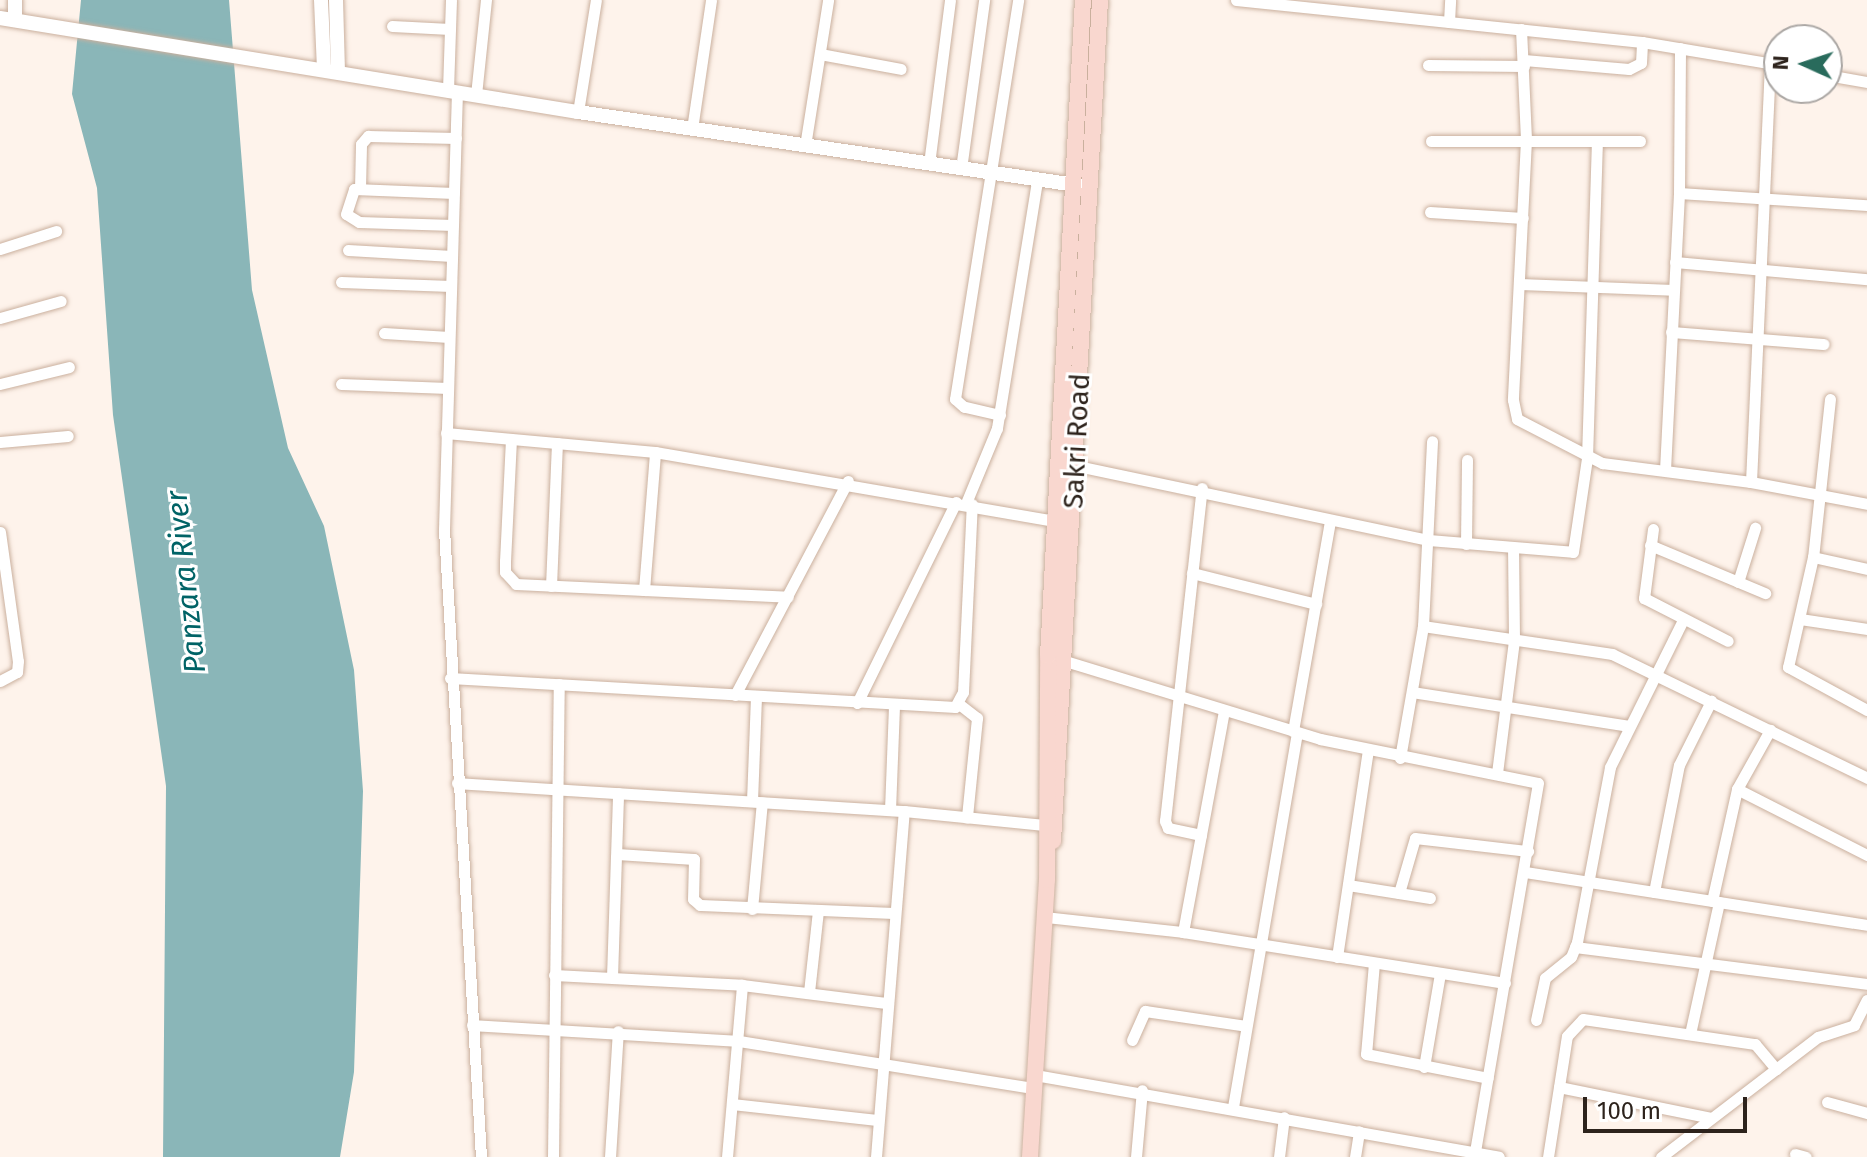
<!DOCTYPE html>
<style>
body{margin:0}
#map{position:relative;width:1867px;height:1157px;overflow:hidden;background:#fef3eb;font-family:"Fira Sans",sans-serif}
div>[style]{position:absolute}
.water>*{inset:0;background:#8ab6b8}
.roads{filter:drop-shadow(0 0 2px #cab09e) drop-shadow(0 0 2px #cab09e)}
.minor>*{height:11px;margin:-5.5px;padding:0 5.5px;transform-origin:5.5px;border-radius:5.5px;background:#fff}
.tertiary>*{height:14px;margin:-7px;padding:0 7px;transform-origin:7px;border-radius:7px;background:#fff}
.primary>*{height:16px;margin:-8px;padding:0 8px;transform-origin:8px;border-radius:8px;background:#f9d7cf}
span{translate:-50% -50%;white-space:nowrap;text-align:center;line-height:1.15;-webkit-text-stroke:6px #fff;paint-order:stroke}
.street-label{font-size:28px;color:#2d231c}
.water-label{font-size:30px;color:#006366;font-style:italic}
.north{position:absolute;left:1763px;top:24px;width:80px;height:80px;box-sizing:border-box;background:#fff;border:2px solid #aba7a4;border-radius:50%;rotate:273deg;font-size:22px;font-weight:700;line-height:32px;text-align:center;color:#2d231c}
.north::after{content:'';display:block;margin:auto;width:28px;height:36px;background:#296b5c;clip-path:polygon(50% 0,100% 100%,50% 72%,0 100%)}
.scale{position:absolute;left:1583px;top:1097px;width:164px;height:36px;box-sizing:border-box;border:4px solid #2d231c;border-top:0;padding-left:10px;font-size:24px;line-height:28px;white-space:nowrap;color:#2d231c;-webkit-text-stroke:6px #fff;paint-order:stroke}
</style>
<div id="map">
<div class="water">
<i style="clip-path:polygon(81px 0,229px 0,252px 290px,288px 448px,324px 526px,354px 670px,363px 791px,354px 1072px,340px 1157px,163px 1157px,166px 786px,113px 415px,97px 188px,72px 94px)"></i>
</div>
<div class="roads">
<div class="minor">
<i style="left:1236px;top:0;width:408px;rotate:5.9deg"></i>
<i style="left:1642px;top:42px;width:139px;rotate:9.5deg"></i>
<i style="left:1449px;top:22px;width:22px;rotate:-87deg"></i>
<i style="left:392px;top:26px;width:58px;rotate:3deg"></i>
<i style="left:1521px;top:29px;width:111px;rotate:87.4deg"></i>
<i style="left:1526px;top:140px;width:260px;rotate:92.9deg"></i>
<i style="left:1513px;top:400px;width:19px;rotate:78deg"></i>
<i style="left:1517px;top:419px;width:96px;rotate:27.4deg"></i>
<i style="left:1602px;top:463px;width:150px;rotate:7.3deg"></i>
<i style="left:1751px;top:482px;width:118px;rotate:10.7deg"></i>
<i style="left:820px;top:54px;width:82px;rotate:10.5deg"></i>
<i style="left:1524px;top:60px;width:105px;rotate:4.9deg"></i>
<i style="left:1629px;top:69px;width:13px;rotate:-27deg"></i>
<i style="left:1641px;top:63px;width:21px;rotate:-87deg"></i>
<i style="left:1428px;top:65px;width:96px;rotate:0.6deg"></i>
<i style="left:1827px;top:75px;width:41px;rotate:9.9deg"></i>
<i style="left:448px;top:90px;width:90px;rotate:-88.1deg"></i>
<i style="left:457px;top:91px;width:438px;rotate:91.7deg"></i>
<i style="left:444px;top:529px;width:629px;rotate:86.63deg"></i>
<i style="left:476px;top:95px;width:96px;rotate:-84deg"></i>
<i style="left:578px;top:112px;width:113px;rotate:-80.9deg"></i>
<i style="left:692px;top:129px;width:130px;rotate:-81.6deg"></i>
<i style="left:1431px;top:141px;width:209px"></i>
<i style="left:805px;top:146px;width:148px;rotate:-81deg"></i>
<i style="left:929px;top:164px;width:165px;rotate:-82.7deg"></i>
<i style="left:961px;top:169px;width:171px;rotate:-82.2deg"></i>
<i style="left:360px;top:189px;width:45px;rotate:-88.7deg"></i>
<i style="left:361px;top:144px;width:11px;rotate:-49deg"></i>
<i style="left:368px;top:136px;width:88px;rotate:1.3deg"></i>
<i style="left:1679px;top:193px;width:188px;rotate:3.7deg"></i>
<i style="left:1430px;top:212px;width:93px;rotate:3.7deg"></i>
<i style="left:453px;top:225px;width:94px;rotate:-178.2deg"></i>
<i style="left:359px;top:222px;width:15px;rotate:-148deg"></i>
<i style="left:346px;top:214px;width:26px;rotate:-72deg"></i>
<i style="left:354px;top:189px;width:100px;rotate:2.3deg"></i>
<i style="left:0;top:249px;width:59px;rotate:-17.8deg"></i>
<i style="left:348px;top:250px;width:104px;rotate:3.3deg"></i>
<i style="left:1675px;top:262px;width:193px;rotate:5.1deg"></i>
<i style="left:341px;top:282px;width:110px;rotate:2.1deg"></i>
<i style="left:1520px;top:284px;width:153px;rotate:2.2deg"></i>
<i style="left:0;top:318px;width:63px;rotate:-15.6deg"></i>
<i style="left:1671px;top:332px;width:153px;rotate:4.5deg"></i>
<i style="left:384px;top:333px;width:65px;rotate:3.5deg"></i>
<i style="left:0;top:384px;width:71px;rotate:-13.8deg"></i>
<i style="left:341px;top:384px;width:107px;rotate:2.1deg"></i>
<i style="left:1830px;top:399px;width:159px;rotate:96.1deg"></i>
<i style="left:1813px;top:557px;width:113px;rotate:102.8deg"></i>
<i style="left:1788px;top:667px;width:90px;rotate:28.6deg"></i>
<i style="left:1000px;top:415px;width:37px;rotate:-167deg"></i>
<i style="left:964px;top:407px;width:12px;rotate:-138deg"></i>
<i style="left:955px;top:399px;width:404px;rotate:-81deg"></i>
<i style="left:446px;top:433px;width:210px;rotate:5.2deg"></i>
<i style="left:655px;top:452px;width:410px;rotate:9.8deg"></i>
<i style="left:511px;top:439px;width:122px;rotate:92.8deg"></i>
<i style="left:505px;top:561px;width:11px;rotate:90deg"></i>
<i style="left:505px;top:572px;width:16px;rotate:47deg"></i>
<i style="left:516px;top:584px;width:272px;rotate:2.7deg"></i>
<i style="left:0;top:442px;width:68px;rotate:-5deg"></i>
<i style="left:1068px;top:464px;width:368px;rotate:11.9deg"></i>
<i style="left:1428px;top:540px;width:145px;rotate:4.7deg"></i>
<i style="left:1573px;top:552px;width:95px;rotate:-81.5deg"></i>
<i style="left:1587px;top:458px;width:316px;rotate:-88.2deg"></i>
<i style="left:1665px;top:470px;width:277px;rotate:-87.1deg"></i>
<i style="left:1679px;top:193px;width:145px;rotate:-89.6deg"></i>
<i style="left:1751px;top:482px;width:418px;rotate:-87.4deg"></i>
<i style="left:966px;top:503px;width:81px;rotate:-67.5deg"></i>
<i style="left:997px;top:428px;width:251px;rotate:-80.8deg"></i>
<i style="left:1653px;top:529px;width:70px;rotate:97.4deg"></i>
<i style="left:1644px;top:598px;width:94px;rotate:27.1deg"></i>
<i style="left:0;top:532px;width:130px;rotate:82.1deg"></i>
<i style="left:18px;top:661px;width:11px;rotate:95deg"></i>
<i style="left:17px;top:672px;width:19px;rotate:152deg"></i>
<i style="left:1466px;top:544px;width:84px;rotate:-89.3deg"></i>
<i style="left:1650px;top:545px;width:125px;rotate:22.7deg"></i>
<i style="left:1813px;top:557px;width:55px;rotate:12.5deg"></i>
<i style="left:1192px;top:573px;width:128px;rotate:14deg"></i>
<i style="left:1738px;top:582px;width:57px;rotate:-72.5deg"></i>
<i style="left:551px;top:586px;width:143px;rotate:-87.6deg"></i>
<i style="left:644px;top:590px;width:138px;rotate:-85.4deg"></i>
<i style="left:1800px;top:619px;width:68px;rotate:8.5deg"></i>
<i style="left:1423px;top:626px;width:191px;rotate:8.4deg"></i>
<i style="left:1612px;top:654px;width:284px;rotate:25.9deg"></i>
<i style="left:1059px;top:659px;width:273px;rotate:17deg"></i>
<i style="left:1320px;top:739px;width:222px;rotate:11.4deg"></i>
<i style="left:1538px;top:783px;width:374px;rotate:99.7deg"></i>
<i style="left:450px;top:678px;width:506px;rotate:3.29deg"></i>
<i style="left:955px;top:707px;width:17px;rotate:-62deg"></i>
<i style="left:963px;top:692px;width:188px;rotate:-87.3deg"></i>
<i style="left:1412px;top:692px;width:220px;rotate:8.9deg"></i>
<i style="left:735px;top:695px;width:242px;rotate:-62.2deg"></i>
<i style="left:857px;top:703px;width:224px;rotate:-63.8deg"></i>
<i style="left:959px;top:704px;width:23px;rotate:38deg"></i>
<i style="left:977px;top:718px;width:100px;rotate:95.8deg"></i>
<i style="left:1293px;top:731px;width:212px;rotate:-80deg"></i>
<i style="left:1400px;top:758px;width:134px;rotate:-80.1deg"></i>
<i style="left:1423px;top:626px;width:185px;rotate:-87.2deg"></i>
<i style="left:1497px;top:773px;width:134px;rotate:-82.7deg"></i>
<i style="left:1514px;top:640px;width:91px;rotate:-90.6deg"></i>
<i style="left:457px;top:783px;width:448px;rotate:3.6deg"></i>
<i style="left:904px;top:811px;width:141px;rotate:5.7deg"></i>
<i style="left:1737px;top:789px;width:146px;rotate:26.9deg"></i>
<i style="left:752px;top:801px;width:105px;rotate:-87.8deg"></i>
<i style="left:890px;top:810px;width:105px;rotate:-87.8deg"></i>
<i style="left:1201px;top:835px;width:34px;rotate:-168deg"></i>
<i style="left:1168px;top:828px;width:8px;rotate:-113deg"></i>
<i style="left:1165px;top:821px;width:335px;rotate:-83.7deg"></i>
<i style="left:617px;top:854px;width:77px;rotate:3.7deg"></i>
<i style="left:694px;top:859px;width:40px;rotate:91.4deg"></i>
<i style="left:693px;top:899px;width:9px;rotate:41deg"></i>
<i style="left:700px;top:905px;width:194px;rotate:2.4deg"></i>
<i style="left:1525px;top:872px;width:346px;rotate:8.8deg"></i>
<i style="left:1348px;top:885px;width:83px;rotate:9deg"></i>
<i style="left:1654px;top:892px;width:129px;rotate:-78.9deg"></i>
<i style="left:1679px;top:765px;width:72px;rotate:-63.4deg"></i>
<i style="left:1399px;top:893px;width:57px;rotate:-73.8deg"></i>
<i style="left:1415px;top:838px;width:114px;rotate:6.6deg"></i>
<i style="left:1712px;top:901px;width:115px;rotate:-77.4deg"></i>
<i style="left:1737px;top:789px;width:68px;rotate:-60.8deg"></i>
<i style="left:752px;top:909px;width:107px;rotate:-84.7deg"></i>
<i style="left:1045px;top:917px;width:139px;rotate:6.2deg"></i>
<i style="left:1183px;top:932px;width:326px;rotate:9deg"></i>
<i style="left:1183px;top:932px;width:225px;rotate:-79.5deg"></i>
<i style="left:1575px;top:947px;width:294px;rotate:7.2deg"></i>
<i style="left:1337px;top:957px;width:209px;rotate:-81.5deg"></i>
<i style="left:1374px;top:963px;width:91px;rotate:95deg"></i>
<i style="left:1366px;top:1054px;width:124px;rotate:11.1deg"></i>
<i style="left:554px;top:975px;width:188px;rotate:3deg"></i>
<i style="left:742px;top:985px;width:145px;rotate:7.1deg"></i>
<i style="left:612px;top:977px;width:184px;rotate:-88.1deg"></i>
<i style="left:809px;top:992px;width:81px;rotate:-83.7deg"></i>
<i style="left:1536px;top:1020px;width:43px;rotate:-77.9deg"></i>
<i style="left:1545px;top:978px;width:33px;rotate:-39deg"></i>
<i style="left:1571px;top:957px;width:16px;rotate:-68deg"></i>
<i style="left:1577px;top:942px;width:178px;rotate:-79.3deg"></i>
<i style="left:1610px;top:767px;width:164px;rotate:-63.6deg"></i>
<i style="left:472px;top:1025px;width:267px;rotate:3.4deg"></i>
<i style="left:739px;top:1041px;width:299px;rotate:9.1deg"></i>
<i style="left:1690px;top:1034px;width:135px;rotate:-77.6deg"></i>
<i style="left:1132px;top:1040px;width:32px;rotate:-66deg"></i>
<i style="left:1145px;top:1011px;width:102px;rotate:8.4deg"></i>
<i style="left:1424px;top:1067px;width:95px;rotate:-80.3deg"></i>
<i style="left:1035px;top:1075px;width:471px;rotate:10deg"></i>
<i style="left:1559px;top:1087px;width:155px;rotate:11.5deg"></i>
<i style="left:1827px;top:1102px;width:41px;rotate:15.4deg"></i>
<i style="left:732px;top:1104px;width:146px;rotate:6.3deg"></i>
<i style="left:1233px;top:1107px;width:380px;rotate:-80.3deg"></i>
<i style="left:1795px;top:1154px;width:11px;rotate:15deg"></i>
<i style="left:553px;top:1157px;width:473px;rotate:-89.3deg"></i>
<i style="left:610px;top:1157px;width:126px;rotate:-86.4deg"></i>
<i style="left:727px;top:1157px;width:173px;rotate:-85deg"></i>
<i style="left:876px;top:1157px;width:347px;rotate:-85.4deg"></i>
<i style="left:1136px;top:1157px;width:67px;rotate:-84.9deg"></i>
<i style="left:1279px;top:1157px;width:40px;rotate:-82.9deg"></i>
<i style="left:1355px;top:1157px;width:26px;rotate:-81deg"></i>
<i style="left:1548px;top:1157px;width:122px;rotate:-81.1deg"></i>
<i style="left:1567px;top:1036px;width:23px;rotate:-47deg"></i>
<i style="left:1583px;top:1019px;width:174px;rotate:8.3deg"></i>
<i style="left:1755px;top:1044px;width:33px;rotate:50deg"></i>
<i style="left:1661px;top:1157px;width:198px;rotate:-37.4deg"></i>
<i style="left:1818px;top:1037px;width:38px;rotate:-18deg"></i>
<i style="left:1854px;top:1025px;width:28px;rotate:-63deg"></i>
</div>
<div class="tertiary">
<i style="left:321px;top:0;width:69px;rotate:87.5deg"></i>
<i style="left:336px;top:0;width:71px;rotate:88.4deg"></i>
<i style="left:0;top:18px;width:586px;rotate:9.24deg"></i>
<i style="left:578px;top:112px;width:510px;rotate:8.34deg"></i>
<i style="left:15px;top:20px;width:20px;rotate:-90deg"></i>
</div>
<div class="primary">
<i style="left:1053px;top:841px;width:842px;rotate:-86.8deg"></i>
<i style="left:1030px;top:1157px;width:278px;rotate:-86.5deg"></i>
<i style="left:1047px;top:880px;width:224px;rotate:-89.7deg"></i>
<i style="left:1048px;top:656px;width:657px;rotate:-86.95deg"></i>
</div>
</div>
<div class="street-label">
<span style="left:1077px;top:441px;rotate:-87deg">Sakri Road</span>
</div>
<div class="water-label">
<span style="left:186px;top:582px;rotate:-96deg">Panzara River</span>
</div>
<div class="north">N</div>
<div class="scale">100 m</div>
</div>
